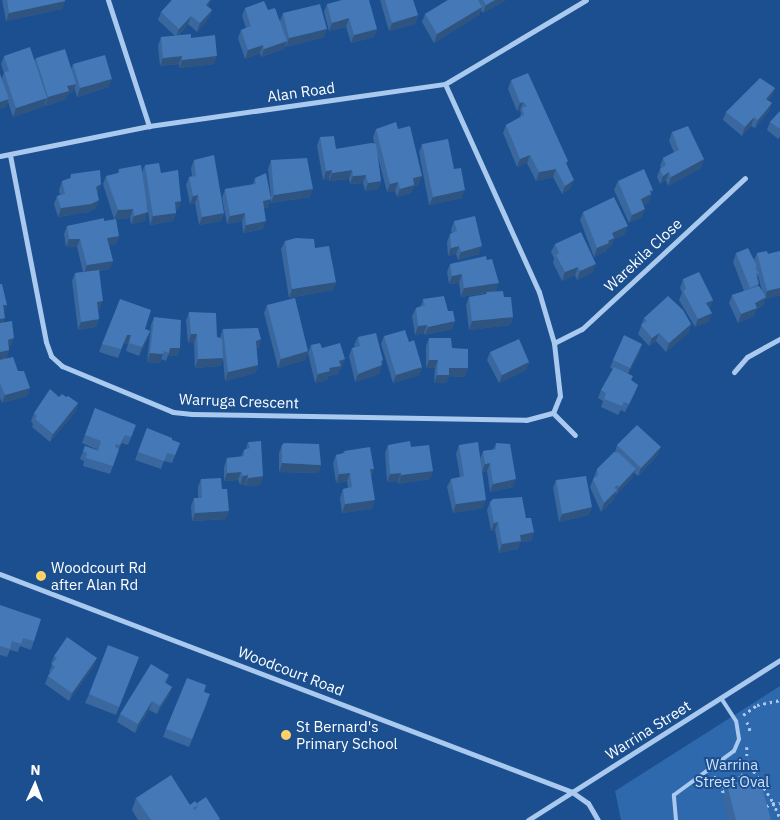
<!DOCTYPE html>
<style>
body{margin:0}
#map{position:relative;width:780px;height:820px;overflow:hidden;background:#1b4f8f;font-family:"IBM Plex Sans",sans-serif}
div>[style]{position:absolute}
.green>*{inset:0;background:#2e69ad}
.path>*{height:2.5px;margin-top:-1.25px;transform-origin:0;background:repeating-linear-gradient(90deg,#a9c9ee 0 2.5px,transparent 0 6.5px)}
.lane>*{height:4px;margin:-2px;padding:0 2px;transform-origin:2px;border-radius:2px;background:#a9c9ee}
.street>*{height:5px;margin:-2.5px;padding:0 2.5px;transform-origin:2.5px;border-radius:2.5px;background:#a9c9ee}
.wall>*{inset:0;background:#3a679d}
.shaded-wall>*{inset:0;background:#305480}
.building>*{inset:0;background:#4478b7}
.dots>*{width:14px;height:14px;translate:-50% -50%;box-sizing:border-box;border:2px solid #1b4f8f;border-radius:50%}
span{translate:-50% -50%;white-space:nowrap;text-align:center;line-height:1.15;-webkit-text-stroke:4px #1b4f8f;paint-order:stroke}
.street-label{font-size:15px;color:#fff}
.poi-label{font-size:15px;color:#fff}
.left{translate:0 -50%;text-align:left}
.park-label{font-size:15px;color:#cfe3fa}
.north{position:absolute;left:10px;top:760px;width:50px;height:50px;-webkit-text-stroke:4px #1b4f8f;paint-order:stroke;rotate:2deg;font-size:14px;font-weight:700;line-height:20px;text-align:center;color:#fff}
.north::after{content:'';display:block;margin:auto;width:18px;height:22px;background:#fff;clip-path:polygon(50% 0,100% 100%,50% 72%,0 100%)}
</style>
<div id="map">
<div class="green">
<i style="clip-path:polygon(780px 686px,780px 820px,621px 820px,615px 791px)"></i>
</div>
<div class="path">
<i style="left:743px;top:715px;width:17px;rotate:-36deg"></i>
<i style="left:757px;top:705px;width:24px;rotate:-12deg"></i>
<i style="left:747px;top:722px;width:7px;rotate:63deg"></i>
<i style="left:750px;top:728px;width:6px;rotate:99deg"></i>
<i style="left:747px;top:747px;width:13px;rotate:90deg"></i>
<i style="left:747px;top:760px;width:49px;rotate:58.2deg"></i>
<i style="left:773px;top:802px;width:17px;rotate:66deg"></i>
<i style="left:714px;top:776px;width:11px;rotate:49deg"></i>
<i style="left:721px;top:784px;width:11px;rotate:75deg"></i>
<i style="left:724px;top:795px;width:3px;rotate:-18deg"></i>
<i style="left:722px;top:787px;width:23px;rotate:-29deg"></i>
<i style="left:742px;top:776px;width:17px;rotate:-73deg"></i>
<i style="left:766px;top:806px;width:14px;rotate:-12deg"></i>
</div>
<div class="lane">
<i style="left:676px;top:820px;width:25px;rotate:-95deg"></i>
<i style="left:674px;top:795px;width:74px;rotate:-36.3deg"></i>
<i style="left:734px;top:751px;width:13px;rotate:-67deg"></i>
<i style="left:739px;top:739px;width:18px;rotate:-99deg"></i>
<i style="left:736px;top:721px;width:27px;rotate:-123deg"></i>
</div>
<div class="street">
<i style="left:108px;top:0;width:133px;rotate:72deg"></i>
<i style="left:10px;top:155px;width:190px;rotate:79.1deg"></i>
<i style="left:46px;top:342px;width:15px;rotate:70deg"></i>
<i style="left:51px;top:356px;width:15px;rotate:42deg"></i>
<i style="left:62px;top:366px;width:120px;rotate:22.5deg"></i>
<i style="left:173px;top:412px;width:19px;rotate:6deg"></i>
<i style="left:192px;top:414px;width:334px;rotate:1deg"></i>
<i style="left:526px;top:420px;width:28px;rotate:-15deg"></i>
<i style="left:553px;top:413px;width:18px;rotate:-68deg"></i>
<i style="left:560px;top:396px;width:53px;rotate:-96.5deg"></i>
<i style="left:554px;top:343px;width:53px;rotate:-106.4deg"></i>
<i style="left:539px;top:292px;width:228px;rotate:-114.3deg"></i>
<i style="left:0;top:156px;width:152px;rotate:-11.4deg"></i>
<i style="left:149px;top:126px;width:299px;rotate:-8.1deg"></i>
<i style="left:445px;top:84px;width:164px;rotate:-30.8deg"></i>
<i style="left:554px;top:343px;width:31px;rotate:-27deg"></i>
<i style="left:582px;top:329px;width:222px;rotate:-42.8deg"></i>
<i style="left:734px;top:372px;width:20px;rotate:-49deg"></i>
<i style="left:747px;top:357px;width:38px;rotate:-29deg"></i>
<i style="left:553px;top:413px;width:31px;rotate:45deg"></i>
<i style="left:0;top:574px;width:612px;rotate:20.86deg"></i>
<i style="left:572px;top:792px;width:19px;rotate:35deg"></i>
<i style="left:588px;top:803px;width:20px;rotate:60deg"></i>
<i style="left:528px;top:820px;width:299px;rotate:-32.4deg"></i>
</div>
<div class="wall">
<i style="clip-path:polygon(2px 0,65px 0,62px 9px,6px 21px)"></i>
<i style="clip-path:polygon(172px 0,211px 0,208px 7px,212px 10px,209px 18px,197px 32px,188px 24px,178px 36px,191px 38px,214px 64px,179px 68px,179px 64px,160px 66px,158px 46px,161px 37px,175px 36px,158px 20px,161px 12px)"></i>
<i style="clip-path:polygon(380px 0,413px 0,418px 15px,415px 24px,389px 31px)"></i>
<i style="clip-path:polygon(448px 0,506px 0,483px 13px,481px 10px,479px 15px,434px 43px,422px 22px,425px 14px)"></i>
<i style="clip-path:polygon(327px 4px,377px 29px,374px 37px,351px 43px,346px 27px,329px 31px,324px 12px)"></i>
<i style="clip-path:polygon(245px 8px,268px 10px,280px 21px,283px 13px,324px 37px,286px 47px,285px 45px,284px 49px,261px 57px,260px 53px,245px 59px,238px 38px,241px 30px,246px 28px,242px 16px)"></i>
<i style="clip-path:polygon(4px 56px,34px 61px,36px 58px,71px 69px,73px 64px,109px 87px,77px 97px,74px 87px,73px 92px,68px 94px,66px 99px,45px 106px,44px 104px,44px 106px,13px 117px,8px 102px,6px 107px,2px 78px,4px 73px,1px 64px)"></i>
<i style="clip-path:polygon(511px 80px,567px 165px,571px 188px,562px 194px,553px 177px,536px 181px,527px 163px,517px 167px,503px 133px,506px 125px,520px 117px,521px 112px,520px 111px,517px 111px,508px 89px)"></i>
<i style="clip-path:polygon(775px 88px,772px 96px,768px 100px,769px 111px,755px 128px,751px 126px,742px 136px,723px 120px,726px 112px)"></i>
<i style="clip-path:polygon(780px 111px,780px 137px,778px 139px,767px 130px,770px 122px)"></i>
<i style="clip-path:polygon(376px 129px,398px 129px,419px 185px,414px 186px,411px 193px,397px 197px,395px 191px,387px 192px,378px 157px,381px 181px,378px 189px,365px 191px,363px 183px,350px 184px,349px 179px,329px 181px,329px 178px,323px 180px,317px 146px,320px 137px,336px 149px,374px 143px,373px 137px)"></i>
<i style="clip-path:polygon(672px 132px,704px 159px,701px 168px,668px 186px,666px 180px,660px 184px,657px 177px,660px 169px,661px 168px,660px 166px,663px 158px,674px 152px,669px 141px)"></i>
<i style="clip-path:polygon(422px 144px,454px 169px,462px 198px,429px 205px,419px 152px)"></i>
<i style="clip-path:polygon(194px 160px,224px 213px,221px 221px,199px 225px,195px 203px,190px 204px,186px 185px,189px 177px,192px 176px,191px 168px)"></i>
<i style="clip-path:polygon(271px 160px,310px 197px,271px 203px,271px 199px,268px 207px,264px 208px,263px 229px,243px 233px,242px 221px,227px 224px,222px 198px,225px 189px,253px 184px,255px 178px,271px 197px,268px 169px)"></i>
<i style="clip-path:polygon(145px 165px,161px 173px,181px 201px,178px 209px,176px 210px,176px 213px,173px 221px,150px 225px,147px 203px,145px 221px,131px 224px,130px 218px,114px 219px,103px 184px,106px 176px,118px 173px,119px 169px,142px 172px)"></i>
<i style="clip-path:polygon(71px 174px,101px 184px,97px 193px,96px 208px,88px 212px,58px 217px,54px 204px,57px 196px,60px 195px,59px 190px,62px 181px,70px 178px)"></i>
<i style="clip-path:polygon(618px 181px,653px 190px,648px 203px,643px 205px,642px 217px,629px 223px,614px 190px)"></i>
<i style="clip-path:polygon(583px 212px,625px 234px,614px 239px,611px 246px,607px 248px,606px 251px,594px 257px,580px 220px)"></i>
<i style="clip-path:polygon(104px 221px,119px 236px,116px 244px,109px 245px,113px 261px,109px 269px,99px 271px,100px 309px,98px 310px,99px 319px,96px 327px,78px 330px,72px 281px,75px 273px,83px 272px,77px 247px,66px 247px,64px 234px,67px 226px)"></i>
<i style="clip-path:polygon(454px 221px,479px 254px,458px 260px,456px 254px,448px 256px,447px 242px,450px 234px,452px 233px,451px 230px)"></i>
<i style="clip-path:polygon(285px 241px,315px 248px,336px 282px,333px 290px,289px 298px,281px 249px)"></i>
<i style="clip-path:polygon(555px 244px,593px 272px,577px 280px,575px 275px,562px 281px,553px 263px,554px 258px,551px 252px)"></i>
<i style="clip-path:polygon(evenodd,780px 251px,763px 306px,756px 309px,754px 316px,738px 323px,729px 303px,732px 295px,744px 291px,733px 262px,736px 253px,754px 260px,757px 253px,768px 254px,780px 251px,758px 276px,762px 291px,758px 286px,757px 277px,758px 276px)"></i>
<i style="clip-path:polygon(450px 264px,496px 291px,493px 292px,504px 297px,513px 317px,510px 325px,469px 330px,466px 305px,469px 297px,486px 294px,486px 293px,461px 297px,459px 283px,449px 284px,447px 272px)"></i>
<i style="clip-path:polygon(683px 279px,713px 300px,710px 308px,709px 309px,712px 313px,708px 322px,695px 327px,679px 300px,682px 293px,680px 288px)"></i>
<i style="clip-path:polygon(2px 284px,4px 313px,3px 323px,11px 347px,9px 347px,9px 350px,6px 358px,18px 371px,30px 388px,27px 396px,2px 403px,0 398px,0 360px)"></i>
<i style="clip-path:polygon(423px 299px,448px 311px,455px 321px,452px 329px,425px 335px,424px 333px,415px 335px,412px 316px,416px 308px,421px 306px)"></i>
<i style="clip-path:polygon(267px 305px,308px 351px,305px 360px,278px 368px,264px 313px)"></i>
<i style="clip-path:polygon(189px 312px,217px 337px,220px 338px,223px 329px,261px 339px,258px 348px,256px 348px,258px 365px,255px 373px,225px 381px,223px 359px,220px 366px,195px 368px,194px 343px,188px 343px,186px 321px)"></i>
<i style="clip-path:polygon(154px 317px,180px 348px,177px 356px,168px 356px,166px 361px,161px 359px,160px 363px,147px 362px,151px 325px)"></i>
<i style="clip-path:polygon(644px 318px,691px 324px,688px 333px,666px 352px,656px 341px,649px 346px,638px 334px)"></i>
<i style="clip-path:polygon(145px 329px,150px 331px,147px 340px,139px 356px,126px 351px,128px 344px,124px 343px,118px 358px,99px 352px,102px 344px)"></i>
<i style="clip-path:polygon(384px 336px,409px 342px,422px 367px,419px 375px,393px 383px,381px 344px)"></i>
<i style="clip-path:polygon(358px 337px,383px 360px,379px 374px,355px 382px,349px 356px,352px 348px,355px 347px,354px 345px)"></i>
<i style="clip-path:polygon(429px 338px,452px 348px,468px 368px,464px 377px,449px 376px,446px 383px,434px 383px,435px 368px,426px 368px,426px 346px)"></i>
<i style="clip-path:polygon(642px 344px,639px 353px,628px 374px,631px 380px,638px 385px,635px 393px,625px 412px,621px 410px,618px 415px,601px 407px,603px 401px,598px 398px,601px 390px,613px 369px,610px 368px,613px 360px)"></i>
<i style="clip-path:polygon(311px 345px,322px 348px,342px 368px,340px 369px,338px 374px,328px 376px,327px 380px,315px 383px,308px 353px)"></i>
<i style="clip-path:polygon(490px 352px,529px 362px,526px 370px,499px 383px,487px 360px)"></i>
<i style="clip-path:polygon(59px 397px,78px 403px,75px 412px,50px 442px,32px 427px,33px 424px,31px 421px,34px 413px)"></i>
<i style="clip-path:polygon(95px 408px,133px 433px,128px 445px,122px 443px,119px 449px,110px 474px,83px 466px,84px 461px,80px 459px,85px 446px,98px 450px,82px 443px)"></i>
<i style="clip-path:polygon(147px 428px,172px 440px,180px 443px,172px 463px,164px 461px,161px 469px,135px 460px)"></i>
<i style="clip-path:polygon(248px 442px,263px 476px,260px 485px,245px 486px,245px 484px,240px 485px,238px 480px,224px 481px,224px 467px,227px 458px,241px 457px,244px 450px,246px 449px)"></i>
<i style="clip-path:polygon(496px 443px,513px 487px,490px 492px,487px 471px,482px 472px,483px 508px,453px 513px,447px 487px,451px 479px,460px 477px,456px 454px,459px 445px,480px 459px,483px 451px,493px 450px)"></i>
<i style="clip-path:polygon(282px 445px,321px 465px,318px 473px,279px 472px,279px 453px)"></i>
<i style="clip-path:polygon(388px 445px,411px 447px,433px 471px,430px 479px,398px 484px,398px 481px,387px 482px,385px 453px)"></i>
<i style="clip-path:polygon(617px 445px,658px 455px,638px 476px,634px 473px,632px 478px,616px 495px,615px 495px,614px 499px,601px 512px,590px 487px,597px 469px,615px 452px)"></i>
<i style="clip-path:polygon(344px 451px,374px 469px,371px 477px,372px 509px,342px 513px,340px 498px,343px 489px,348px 488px,347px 481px,336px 483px,333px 463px,336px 455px,343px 453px)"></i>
<i style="clip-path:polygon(201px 479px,222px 489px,226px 519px,192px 521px,191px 506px,194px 498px,198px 498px,198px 487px)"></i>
<i style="clip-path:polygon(556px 480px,592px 507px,588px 515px,559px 522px,553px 488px)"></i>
<i style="clip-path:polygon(490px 502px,526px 518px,534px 532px,531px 541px,520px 542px,518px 549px,499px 553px,495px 530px,491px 531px,487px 510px)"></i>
<i style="clip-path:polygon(0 605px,34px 641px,31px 650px,20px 646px,18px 652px,10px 650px,7px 657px,0 655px)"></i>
<i style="clip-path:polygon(54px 656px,94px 666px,69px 701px,45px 684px,48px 676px,50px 673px,49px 672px,52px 665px,51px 664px)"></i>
<i style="clip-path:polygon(139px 657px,116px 715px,85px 703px,89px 694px)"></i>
<i style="clip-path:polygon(169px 675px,166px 683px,172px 687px,169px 695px,157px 714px,149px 710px,135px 733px,117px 722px,120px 714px)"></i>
<i style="clip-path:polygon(204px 692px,207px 703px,189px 747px,163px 737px,166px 729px)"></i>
<i style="clip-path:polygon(727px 785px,771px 820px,728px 820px,723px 798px)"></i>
<i style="clip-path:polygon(136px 798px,190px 805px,197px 803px,220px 820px,138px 820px,132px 810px)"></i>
</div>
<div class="shaded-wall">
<i style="clip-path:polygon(210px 0,211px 0,208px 7px,206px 5px)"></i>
<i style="clip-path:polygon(495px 0,506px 0,483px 13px,486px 5px)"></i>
<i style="clip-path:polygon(65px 1px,62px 9px,6px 21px,9px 13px)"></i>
<i style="clip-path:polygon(482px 7px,479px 15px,434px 43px,437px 34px)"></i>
<i style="clip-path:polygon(212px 10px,209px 18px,197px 32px,200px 23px)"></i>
<i style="clip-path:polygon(418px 15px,415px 24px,389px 31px,392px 23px)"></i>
<i style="clip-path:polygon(191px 16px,188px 24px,176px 37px,179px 29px)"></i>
<i style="clip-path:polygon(349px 18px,346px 27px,329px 31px,332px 23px)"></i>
<i style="clip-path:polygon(327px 29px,324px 37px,286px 47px,289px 38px)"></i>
<i style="clip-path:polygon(377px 29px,374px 37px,351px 43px,354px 35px)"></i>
<i style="clip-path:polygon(287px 41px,284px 49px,261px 57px,264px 49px)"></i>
<i style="clip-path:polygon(263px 45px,260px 53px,245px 59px,248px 50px)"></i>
<i style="clip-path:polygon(182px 56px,179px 64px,160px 66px,163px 58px)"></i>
<i style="clip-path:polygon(217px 56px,214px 64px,179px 68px,182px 60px)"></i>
<i style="clip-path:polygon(112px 79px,109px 87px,77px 97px,80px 88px)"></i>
<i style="clip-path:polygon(76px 84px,73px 92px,68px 94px,66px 99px,45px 106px,48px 97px,67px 86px)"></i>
<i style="clip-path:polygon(775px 88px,772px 96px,763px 107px,766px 99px)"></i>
<i style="clip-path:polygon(47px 98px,44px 106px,13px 117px,16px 108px)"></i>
<i style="clip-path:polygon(9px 99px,6px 107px,0 109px,0 102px)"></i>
<i style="clip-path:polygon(523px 102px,520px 111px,517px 111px,520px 103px)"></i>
<i style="clip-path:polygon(772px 103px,769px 111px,755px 128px,758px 120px)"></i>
<i style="clip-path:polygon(754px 117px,751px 126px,742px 136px,745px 127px)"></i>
<i style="clip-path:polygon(530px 155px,527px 163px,517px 167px,520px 159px)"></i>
<i style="clip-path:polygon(704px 159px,701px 168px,668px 186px,671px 177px)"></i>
<i style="clip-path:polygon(556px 169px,553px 177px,536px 181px,539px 172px)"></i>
<i style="clip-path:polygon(332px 170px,329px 178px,323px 180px,326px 171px)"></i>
<i style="clip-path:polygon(352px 170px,349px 179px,329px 181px,332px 173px)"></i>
<i style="clip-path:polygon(669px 172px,666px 180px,660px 184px,663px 176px)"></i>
<i style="clip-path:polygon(366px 175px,363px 183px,350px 184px,353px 176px)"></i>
<i style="clip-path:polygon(422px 176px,419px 185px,414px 186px,411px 193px,397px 197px,400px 189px,413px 178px)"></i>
<i style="clip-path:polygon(574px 180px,571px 188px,562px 194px,565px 186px)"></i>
<i style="clip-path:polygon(381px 181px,378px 189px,365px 191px,368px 183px)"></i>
<i style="clip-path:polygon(398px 182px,395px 191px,387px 192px,390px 184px)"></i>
<i style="clip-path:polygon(101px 184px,98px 192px,93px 195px,96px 187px)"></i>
<i style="clip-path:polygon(313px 189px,310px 197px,271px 203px,274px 195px)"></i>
<i style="clip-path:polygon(465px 190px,462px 198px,429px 205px,433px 197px)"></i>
<i style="clip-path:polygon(653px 190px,648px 203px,638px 208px,641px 199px,650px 191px)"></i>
<i style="clip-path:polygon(198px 195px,195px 203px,190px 204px,193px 196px)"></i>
<i style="clip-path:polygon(271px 199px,268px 207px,260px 209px,263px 201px)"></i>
<i style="clip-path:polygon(99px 200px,96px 208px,88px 212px,58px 217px,61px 208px)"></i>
<i style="clip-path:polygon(181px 201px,178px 209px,172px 211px,175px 202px)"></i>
<i style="clip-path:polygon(133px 209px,130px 218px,114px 219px,118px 210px)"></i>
<i style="clip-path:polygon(645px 209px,642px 217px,629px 223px,632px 215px)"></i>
<i style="clip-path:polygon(148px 212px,145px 221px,131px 224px,134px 216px)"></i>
<i style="clip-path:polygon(176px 213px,173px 221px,150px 225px,153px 216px)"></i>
<i style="clip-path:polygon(224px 213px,221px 221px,199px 225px,202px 217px)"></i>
<i style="clip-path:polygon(245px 213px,242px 221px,227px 224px,230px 216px)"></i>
<i style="clip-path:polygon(266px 221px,263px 229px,243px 233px,246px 225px)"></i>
<i style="clip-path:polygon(628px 226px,625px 234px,614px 239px,611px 246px,607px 248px,606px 251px,594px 257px,597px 248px,612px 233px)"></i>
<i style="clip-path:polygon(119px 236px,116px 244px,104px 246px,107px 238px)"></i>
<i style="clip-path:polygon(69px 239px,80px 239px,77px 247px,66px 247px)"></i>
<i style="clip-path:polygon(459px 246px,456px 254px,448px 256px,451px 248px)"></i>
<i style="clip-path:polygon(482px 246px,479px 254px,458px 260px,461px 252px)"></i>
<i style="clip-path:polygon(113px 261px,109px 269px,84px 273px,87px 265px)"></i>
<i style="clip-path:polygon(596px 264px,593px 272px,577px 280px,580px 271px)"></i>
<i style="clip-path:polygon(578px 267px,575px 275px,562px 281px,565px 272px)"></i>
<i style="clip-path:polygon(462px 274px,459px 283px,449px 284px,452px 276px)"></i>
<i style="clip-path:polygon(336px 282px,333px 290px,289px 298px,292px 289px)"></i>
<i style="clip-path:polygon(499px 283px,496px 291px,461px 297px,464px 288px)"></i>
<i style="clip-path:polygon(780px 288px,780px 296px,765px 299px,763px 306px,756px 309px,754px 316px,738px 323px,741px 314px,755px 303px,765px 298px,767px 291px)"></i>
<i style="clip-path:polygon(713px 300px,710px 308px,703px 312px,706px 303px)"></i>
<i style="clip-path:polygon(103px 301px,100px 309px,94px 310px,97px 302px)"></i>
<i style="clip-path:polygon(3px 305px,7px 305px,4px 313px,0 314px)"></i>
<i style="clip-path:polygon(712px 313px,708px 322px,695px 327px,698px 319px)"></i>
<i style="clip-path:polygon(513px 317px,510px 325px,469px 330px,472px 321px)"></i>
<i style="clip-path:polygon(5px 318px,2px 327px,0 327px,0 319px)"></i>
<i style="clip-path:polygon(99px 319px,96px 327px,78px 330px,81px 322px)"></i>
<i style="clip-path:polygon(455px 321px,452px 329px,425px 335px,428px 327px)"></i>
<i style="clip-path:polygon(691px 324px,688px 333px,666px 352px,669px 343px)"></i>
<i style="clip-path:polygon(427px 325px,424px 333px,415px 335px,418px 326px)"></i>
<i style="clip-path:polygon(150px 331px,147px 340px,139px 356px,142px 347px)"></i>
<i style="clip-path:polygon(659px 333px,656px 341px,649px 346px,652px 338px)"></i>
<i style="clip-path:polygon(191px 334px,197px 334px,194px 343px,188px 343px)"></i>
<i style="clip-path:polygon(127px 335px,131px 335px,128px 344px,124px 343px,118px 358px)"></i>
<i style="clip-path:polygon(14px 338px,11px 347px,5px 348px,8px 340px)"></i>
<i style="clip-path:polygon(261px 339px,258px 348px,253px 349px,256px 341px)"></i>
<i style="clip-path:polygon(642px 344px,639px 353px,627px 377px,630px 368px)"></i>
<i style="clip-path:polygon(170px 348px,180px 348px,177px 356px,168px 356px)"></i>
<i style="clip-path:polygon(9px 350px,6px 358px,0 360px,0 352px)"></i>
<i style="clip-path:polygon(308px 351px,305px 360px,278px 368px,281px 359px)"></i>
<i style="clip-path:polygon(150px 353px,163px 354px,160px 363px,147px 362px)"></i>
<i style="clip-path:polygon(223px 358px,220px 366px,195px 368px,198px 359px)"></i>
<i style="clip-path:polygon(345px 359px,342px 368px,340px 369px,338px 374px,328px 376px,327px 380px,315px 383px,318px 374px,329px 368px,339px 361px)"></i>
<i style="clip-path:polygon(383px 360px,379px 374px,355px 382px,358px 374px)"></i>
<i style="clip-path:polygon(429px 360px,438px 360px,435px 368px,426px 368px)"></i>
<i style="clip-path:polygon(529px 362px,526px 370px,499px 383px,502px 375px)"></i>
<i style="clip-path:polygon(258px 365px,255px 373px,225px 381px,228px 372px)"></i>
<i style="clip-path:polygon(422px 367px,419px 375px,393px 383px,396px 375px)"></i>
<i style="clip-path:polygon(449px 368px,468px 368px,464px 377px,449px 376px,446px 383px,434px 383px,437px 375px)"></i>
<i style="clip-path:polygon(30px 388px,27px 396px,2px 403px,5px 395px)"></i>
<i style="clip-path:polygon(78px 403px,75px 412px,50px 442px,53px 434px)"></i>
<i style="clip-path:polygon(125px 435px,122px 443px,117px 453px,120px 445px)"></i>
<i style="clip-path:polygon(661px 447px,658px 455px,638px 476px,641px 468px)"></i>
<i style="clip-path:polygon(282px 463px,321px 465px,318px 473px,279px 472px)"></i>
<i style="clip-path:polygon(490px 463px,487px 471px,482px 472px,485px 464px)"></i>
<i style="clip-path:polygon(370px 469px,374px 469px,371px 477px)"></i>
<i style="clip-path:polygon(636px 469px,632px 478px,616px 495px,619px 487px)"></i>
<i style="clip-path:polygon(433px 471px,430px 479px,398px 484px,401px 475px)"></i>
<i style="clip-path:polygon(241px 472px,238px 480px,224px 481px,227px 473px)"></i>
<i style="clip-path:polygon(350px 473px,347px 481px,336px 483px,339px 474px)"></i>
<i style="clip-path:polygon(401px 473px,398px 481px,387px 482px,390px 474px)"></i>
<i style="clip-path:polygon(248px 475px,245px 484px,240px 485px,243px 476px)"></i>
<i style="clip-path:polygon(263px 476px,260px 485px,245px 486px,248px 478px)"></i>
<i style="clip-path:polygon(516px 479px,513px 487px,490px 492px,493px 484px)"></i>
<i style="clip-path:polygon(617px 485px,614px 494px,617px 490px,614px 499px,601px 512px,604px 503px)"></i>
<i style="clip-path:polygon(375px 500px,372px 509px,342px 513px,345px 504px)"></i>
<i style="clip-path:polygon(486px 500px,483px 508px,453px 513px,456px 504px)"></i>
<i style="clip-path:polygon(592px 507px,588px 515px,559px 522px,562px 514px)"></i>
<i style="clip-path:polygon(229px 511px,226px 519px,192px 521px,195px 513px)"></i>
<i style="clip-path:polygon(498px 522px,495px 530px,491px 531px,494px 523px)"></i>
<i style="clip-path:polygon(534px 532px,531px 541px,520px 542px,518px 549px,499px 553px,502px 544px,520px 535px)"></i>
<i style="clip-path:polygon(97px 658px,94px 666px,69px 701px,72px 693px)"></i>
<i style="clip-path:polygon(172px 687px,169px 695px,157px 714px,160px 706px)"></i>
<i style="clip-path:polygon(152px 701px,149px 710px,135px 733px,138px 724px)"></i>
</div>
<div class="building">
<i style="clip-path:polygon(7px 0,65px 0,65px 1px,9px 13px)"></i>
<i style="clip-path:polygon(172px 0,210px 0,206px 5px,212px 10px,200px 23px,191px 16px,179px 29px,161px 12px)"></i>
<i style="clip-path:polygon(342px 0,369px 0,377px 29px,354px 35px,349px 18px,332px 23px,327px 4px)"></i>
<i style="clip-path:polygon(385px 0,413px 0,418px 15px,392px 23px)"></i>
<i style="clip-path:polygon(448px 0,478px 0,482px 7px,437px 34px,425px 14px)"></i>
<i style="clip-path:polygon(483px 0,495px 0,486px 5px)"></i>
<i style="clip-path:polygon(264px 1px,268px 10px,275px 8px,287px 41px,264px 49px,263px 45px,248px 50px,241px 30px,251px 26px,245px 8px)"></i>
<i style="clip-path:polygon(320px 4px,327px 29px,289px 38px,283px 13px)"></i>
<i style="clip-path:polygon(191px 34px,191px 38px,215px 35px,217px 56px,182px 60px,182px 56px,163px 58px,161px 37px)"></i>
<i style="clip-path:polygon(30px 47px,47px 98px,16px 108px,4px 72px,9px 71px,4px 56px)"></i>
<i style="clip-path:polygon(65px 49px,76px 84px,67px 86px,69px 91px,48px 97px,36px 58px)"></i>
<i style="clip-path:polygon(105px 55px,112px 79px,80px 88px,73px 64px)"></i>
<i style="clip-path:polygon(528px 73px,568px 161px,566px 163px,574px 180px,565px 186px,556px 169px,539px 172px,530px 155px,520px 159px,506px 125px,524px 115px,522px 108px,527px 106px,523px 102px,520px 103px,511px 80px)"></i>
<i style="clip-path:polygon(0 74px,9px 99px,0 102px)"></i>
<i style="clip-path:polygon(760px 78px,775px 88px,766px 99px,772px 103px,758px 120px,754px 117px,745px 127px,726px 112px)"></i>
<i style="clip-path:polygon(780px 111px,780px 129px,770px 122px)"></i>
<i style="clip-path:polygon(396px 122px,398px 129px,410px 126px,422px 176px,413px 178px,414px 185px,400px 189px,398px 182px,390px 184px,376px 129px)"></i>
<i style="clip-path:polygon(688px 126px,704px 159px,671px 177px,669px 172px,663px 176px,660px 169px,666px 165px,663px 158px,679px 150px,672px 132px)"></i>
<i style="clip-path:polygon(334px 136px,336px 149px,371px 143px,376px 144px,381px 181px,368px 183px,366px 175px,353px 176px,352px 170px,332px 173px,332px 170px,326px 171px,320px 137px)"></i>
<i style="clip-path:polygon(448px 139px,454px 169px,461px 168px,465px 190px,433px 197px,422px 144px)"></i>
<i style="clip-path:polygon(214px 155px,224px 213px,202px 217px,198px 195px,193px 196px,189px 177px,196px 176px,194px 160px)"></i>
<i style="clip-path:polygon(307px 158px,313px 189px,274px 195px,271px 160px)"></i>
<i style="clip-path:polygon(159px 163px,161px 173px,178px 170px,181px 201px,175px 202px,176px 213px,153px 216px,145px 165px)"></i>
<i style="clip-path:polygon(141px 165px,148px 212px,134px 216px,133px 209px,118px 210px,106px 176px,119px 173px,119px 169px)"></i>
<i style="clip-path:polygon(644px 169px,653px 190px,650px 191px,651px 194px,641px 199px,645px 209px,632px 215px,618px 181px)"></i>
<i style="clip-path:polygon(100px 170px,101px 184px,96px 187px,99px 200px,91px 204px,61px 208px,57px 196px,65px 194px,62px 181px,71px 178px,71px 174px)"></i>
<i style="clip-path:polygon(266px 173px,271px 199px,263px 201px,266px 221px,246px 225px,245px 213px,230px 216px,225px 189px,256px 184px,255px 178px)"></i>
<i style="clip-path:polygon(614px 197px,628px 226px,612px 233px,614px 238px,608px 241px,609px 243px,597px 248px,583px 212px)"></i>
<i style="clip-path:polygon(475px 216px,482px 246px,461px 252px,459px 246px,451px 248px,450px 234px,457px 231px,454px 221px)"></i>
<i style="clip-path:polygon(104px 218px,104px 221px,116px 219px,119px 236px,107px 238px,113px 261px,87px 265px,80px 239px,69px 239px,67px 226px)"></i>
<i style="clip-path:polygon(581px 232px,596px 264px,580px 271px,578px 267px,565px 272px,556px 255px,559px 253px,555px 244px)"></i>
<i style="clip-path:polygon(296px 238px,314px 239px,315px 248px,329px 246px,336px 282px,292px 289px,285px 241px)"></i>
<i style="clip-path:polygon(748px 248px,757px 266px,755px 268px,759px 273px,756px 274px,759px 284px,750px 288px,736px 253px)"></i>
<i style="clip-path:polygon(767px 251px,768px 254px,780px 251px,780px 288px,767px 291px,757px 253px)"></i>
<i style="clip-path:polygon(486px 256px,487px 260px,492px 259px,499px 283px,464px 288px,462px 274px,452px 276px,450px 264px)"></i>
<i style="clip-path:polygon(99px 270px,103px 301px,97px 302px,99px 319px,81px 322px,75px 273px)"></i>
<i style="clip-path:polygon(699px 272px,713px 300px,706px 303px,712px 313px,698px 319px,683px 291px,686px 289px,683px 279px)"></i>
<i style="clip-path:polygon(0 284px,2px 284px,7px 305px,3px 305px,5px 318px,0 319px)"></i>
<i style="clip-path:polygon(759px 286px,766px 297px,755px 303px,757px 308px,741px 314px,732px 295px)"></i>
<i style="clip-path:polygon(503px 291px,504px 297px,511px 297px,513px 317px,472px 321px,469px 297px,487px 294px,487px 292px)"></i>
<i style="clip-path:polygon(444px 296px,448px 311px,453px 311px,455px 321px,428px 327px,427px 325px,418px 326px,416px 308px,425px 305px,423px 299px)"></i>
<i style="clip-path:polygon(668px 296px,683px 310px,691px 324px,669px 343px,659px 333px,652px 338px,641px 325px,647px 321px,644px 318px)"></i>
<i style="clip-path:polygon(295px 298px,308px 351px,281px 359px,267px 305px)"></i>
<i style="clip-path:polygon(120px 299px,151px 310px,145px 329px,150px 331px,142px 347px,129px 343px,131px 335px,127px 335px,121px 349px,102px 344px)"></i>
<i style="clip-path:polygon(189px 312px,216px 313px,217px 337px,222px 339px,223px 358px,198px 359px,197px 334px,191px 334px)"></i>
<i style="clip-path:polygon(154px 317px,181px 320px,180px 348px,170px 348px,169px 353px,164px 351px,163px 354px,150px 353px)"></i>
<i style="clip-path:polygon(12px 321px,14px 338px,8px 340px,9px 350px,0 352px,0 323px)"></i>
<i style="clip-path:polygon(258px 328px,261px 339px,256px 341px,258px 365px,228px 372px,223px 329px)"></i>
<i style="clip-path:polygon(405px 330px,409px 342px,414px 340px,422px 367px,396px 375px,384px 336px)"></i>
<i style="clip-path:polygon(376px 333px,383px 360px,381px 361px,382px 365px,358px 374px,352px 348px,360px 346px,358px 337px)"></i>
<i style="clip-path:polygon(624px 335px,642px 344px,630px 368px,613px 360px)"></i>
<i style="clip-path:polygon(429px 338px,451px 338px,452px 348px,468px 349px,468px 368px,449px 368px,449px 375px,437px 375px,438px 360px,429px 360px)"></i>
<i style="clip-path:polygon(519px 339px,529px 362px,502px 375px,490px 352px)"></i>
<i style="clip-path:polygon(320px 343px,322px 348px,340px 343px,345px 359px,339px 361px,341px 366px,329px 368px,330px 371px,318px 374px,311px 345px)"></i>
<i style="clip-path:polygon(13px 357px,18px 371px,24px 371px,30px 388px,5px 395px,0 383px,0 360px)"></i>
<i style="clip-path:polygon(614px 367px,633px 376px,631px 380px,638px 385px,629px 404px,624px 402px,622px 406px,604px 399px,606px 393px,601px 390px)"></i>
<i style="clip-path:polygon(50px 389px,59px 397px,62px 394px,66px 397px,68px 396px,78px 403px,53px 434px,35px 419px,37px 416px,34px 413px)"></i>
<i style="clip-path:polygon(95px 408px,136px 425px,131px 437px,125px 435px,120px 445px,116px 444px,115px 447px,119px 449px,113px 466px,86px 458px,87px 453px,83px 451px,85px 446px,98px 451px,101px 441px,85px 435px)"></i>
<i style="clip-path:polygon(637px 425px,661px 447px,641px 468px,617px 445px)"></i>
<i style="clip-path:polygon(147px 428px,172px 438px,172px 440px,180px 443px,175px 455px,167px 453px,164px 461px,138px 452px)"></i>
<i style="clip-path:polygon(261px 441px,263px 476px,248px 478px,248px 475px,243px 476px,241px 472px,227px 473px,227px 458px,244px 456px,244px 450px,250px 448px,248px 442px)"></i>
<i style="clip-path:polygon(410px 441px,411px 447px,429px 445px,433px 471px,401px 475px,401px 473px,390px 474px,388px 445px)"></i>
<i style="clip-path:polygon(478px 442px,486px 500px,456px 504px,451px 479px,464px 476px,459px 445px)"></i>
<i style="clip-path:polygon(284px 443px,319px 444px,321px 465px,282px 463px,282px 445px)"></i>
<i style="clip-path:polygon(496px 443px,510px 444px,516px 479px,493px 484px,490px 463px,485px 464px,483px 451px,496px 449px)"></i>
<i style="clip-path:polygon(370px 447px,374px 469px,370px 469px,375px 500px,345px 504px,343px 489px,352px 487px,350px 473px,339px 474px,336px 455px,345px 453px,344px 451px)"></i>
<i style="clip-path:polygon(614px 452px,619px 453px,636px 469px,619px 487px,617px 485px,615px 488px,617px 490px,604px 503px,593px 479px,598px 475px,597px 469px)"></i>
<i style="clip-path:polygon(586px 476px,592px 507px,562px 514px,556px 480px)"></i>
<i style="clip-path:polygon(221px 478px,222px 489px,227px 489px,229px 511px,195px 513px,194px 498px,202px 498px,201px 479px)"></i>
<i style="clip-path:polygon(522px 497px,526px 518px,531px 518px,534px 532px,520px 535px,521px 541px,502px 544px,498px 522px,494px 523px,490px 502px,493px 499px)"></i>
<i style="clip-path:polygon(0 605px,41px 619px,34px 641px,23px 638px,21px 644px,12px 641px,10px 649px,0 646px)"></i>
<i style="clip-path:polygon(67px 637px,97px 658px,72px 693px,48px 676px,55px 667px,52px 664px,57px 658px,54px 656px)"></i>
<i style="clip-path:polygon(108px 645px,139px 657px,119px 707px,89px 694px)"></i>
<i style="clip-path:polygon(151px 664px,169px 675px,164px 682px,172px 687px,160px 706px,152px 701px,138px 724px,120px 714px)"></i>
<i style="clip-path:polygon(187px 678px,206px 685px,204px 692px,210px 694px,192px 739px,166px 729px)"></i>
<i style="clip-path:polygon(171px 775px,190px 805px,195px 801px,198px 805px,193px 808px,201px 820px,151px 820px,136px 798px)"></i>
<i style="clip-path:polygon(759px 777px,771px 820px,736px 820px,727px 785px)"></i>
<i style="clip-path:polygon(206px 797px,220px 819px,218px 820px,201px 820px,194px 810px,196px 809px,198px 805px,197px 803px)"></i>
</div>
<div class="dots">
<i style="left:41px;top:576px;background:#ffd166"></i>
<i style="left:286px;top:735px;background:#ffd166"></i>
</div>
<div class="street-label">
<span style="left:301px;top:92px;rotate:-8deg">Alan Road</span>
<span style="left:643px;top:255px;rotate:-43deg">Warekila Close</span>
<span style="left:239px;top:401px;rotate:2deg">Warruga Crescent</span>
<span style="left:291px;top:671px;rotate:21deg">Woodcourt Road</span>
<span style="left:648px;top:730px;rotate:-32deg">Warrina Street</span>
</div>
<div class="poi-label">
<span class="left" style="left:51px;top:576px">Woodcourt Rd<br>after Alan Rd</span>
<span class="left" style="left:296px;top:735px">St Bernard's<br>Primary School</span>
</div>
<div class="park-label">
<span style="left:732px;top:773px">Warrina<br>Street Oval</span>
</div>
<div class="north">N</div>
</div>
